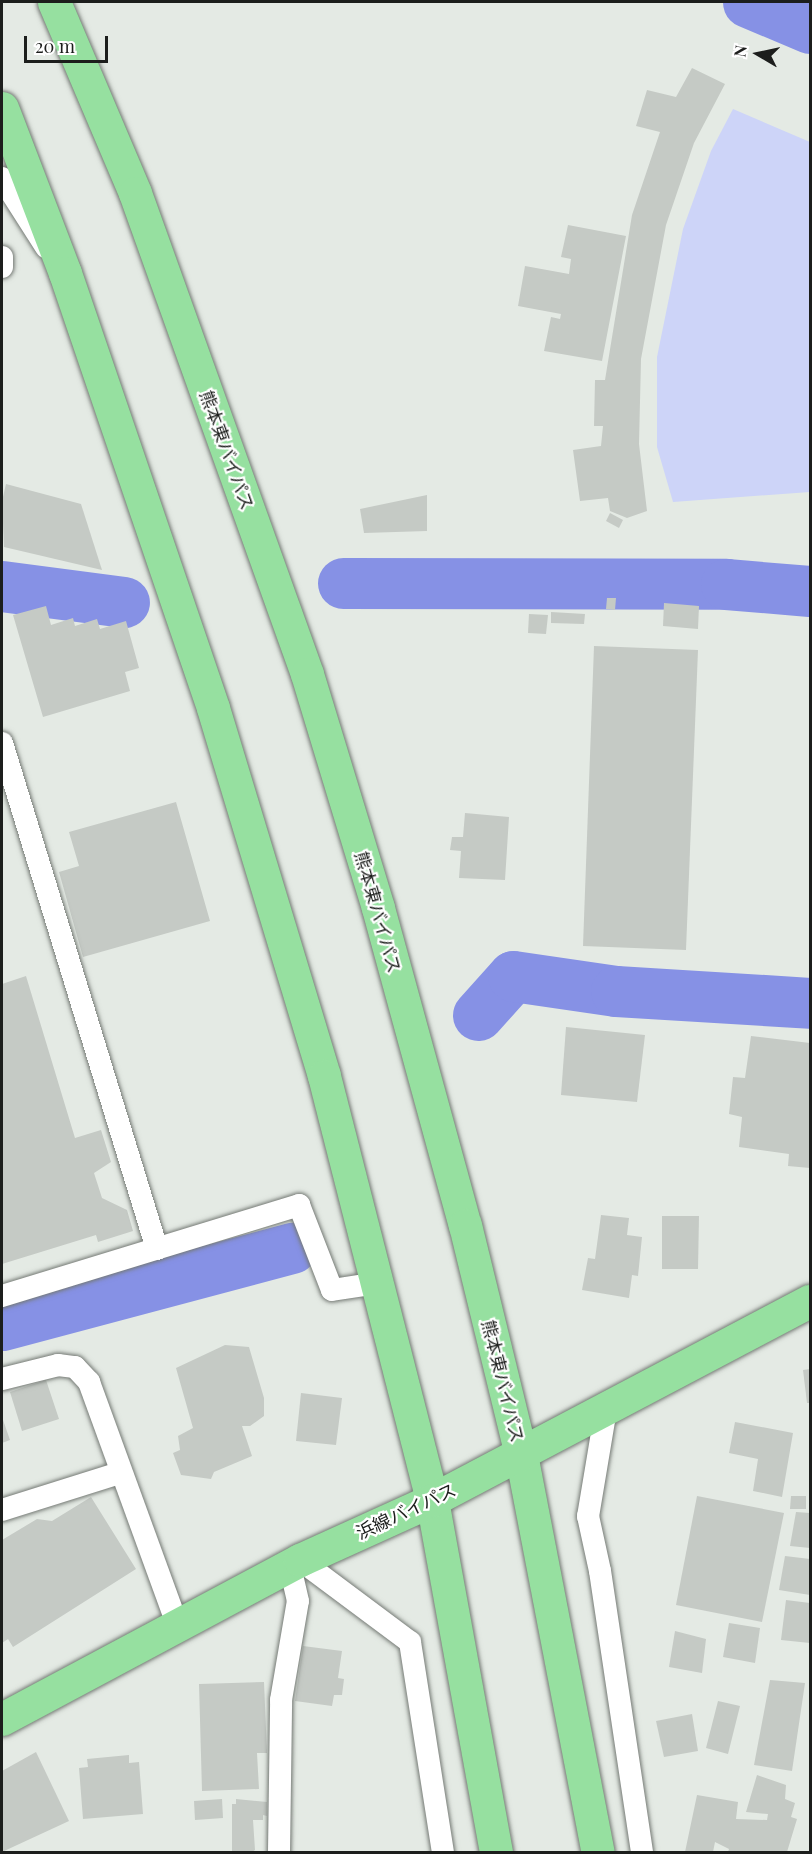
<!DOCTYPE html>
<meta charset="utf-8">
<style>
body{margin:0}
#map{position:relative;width:812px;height:1854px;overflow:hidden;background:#e4eae4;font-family:"Playfair Display","Noto Sans JP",serif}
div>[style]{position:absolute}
.green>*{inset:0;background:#cdd4f8}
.river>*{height:51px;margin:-25.5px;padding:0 25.5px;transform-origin:25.5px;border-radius:25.5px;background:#8691e5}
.building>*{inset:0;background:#c5cac5}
.roads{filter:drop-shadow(0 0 2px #757a75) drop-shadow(0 0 2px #757a75)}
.minor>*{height:22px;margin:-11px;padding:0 11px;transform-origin:11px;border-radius:11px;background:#fff}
.trunk>*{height:33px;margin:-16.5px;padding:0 16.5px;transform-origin:16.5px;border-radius:16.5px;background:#96e0a0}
span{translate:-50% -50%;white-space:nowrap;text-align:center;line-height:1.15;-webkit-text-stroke:4.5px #fff;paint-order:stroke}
.street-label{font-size:18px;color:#1c1e1c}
.frame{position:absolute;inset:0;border:3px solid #1c1e1c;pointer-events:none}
.north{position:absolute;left:728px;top:24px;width:60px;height:60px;-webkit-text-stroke:4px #fff;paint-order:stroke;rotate:279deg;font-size:16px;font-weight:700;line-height:24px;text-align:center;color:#1c1e1c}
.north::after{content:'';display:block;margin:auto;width:21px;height:27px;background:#1c1e1c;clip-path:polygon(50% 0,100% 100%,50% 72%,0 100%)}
.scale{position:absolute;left:24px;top:36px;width:84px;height:27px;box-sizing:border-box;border:3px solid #1c1e1c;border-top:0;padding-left:8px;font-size:18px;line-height:21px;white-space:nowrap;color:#1c1e1c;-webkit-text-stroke:4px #fff;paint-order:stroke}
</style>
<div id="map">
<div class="green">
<i style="clip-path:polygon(733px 109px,810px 142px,810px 492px,673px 502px,657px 447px,657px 357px,683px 229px,711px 151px)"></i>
</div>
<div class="river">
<i style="left:748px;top:2px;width:67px;rotate:22.8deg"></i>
<i style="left:343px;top:583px;width:383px;rotate:0.1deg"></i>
<i style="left:726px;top:584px;width:84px;rotate:4.8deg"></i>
<i style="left:2px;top:586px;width:123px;rotate:7.5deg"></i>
<i style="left:478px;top:1015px;width:52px;rotate:-48.1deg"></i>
<i style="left:513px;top:976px;width:104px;rotate:8.3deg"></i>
<i style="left:616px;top:991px;width:194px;rotate:3.5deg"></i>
<i style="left:2px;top:1325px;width:300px;rotate:-14.9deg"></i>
</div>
<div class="building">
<i style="clip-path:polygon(692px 68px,725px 84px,694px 143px,666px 225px,641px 359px,639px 444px,647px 511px,627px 518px,610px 511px,608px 498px,580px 501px,573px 450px,601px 446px,603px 426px,594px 426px,595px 380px,605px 380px,632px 215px,660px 132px,636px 126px,647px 90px,676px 97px)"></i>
<i style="clip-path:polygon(568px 225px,626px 236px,602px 361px,544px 351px,551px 317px,560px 319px,561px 314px,518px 306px,525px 266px,569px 274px,571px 259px,561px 257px)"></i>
<i style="clip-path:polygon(6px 484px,81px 504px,102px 570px,4px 547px,2px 501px)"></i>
<i style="clip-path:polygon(427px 495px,427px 531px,364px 533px,360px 509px)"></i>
<i style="clip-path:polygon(610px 513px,623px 520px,619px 528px,606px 521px)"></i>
<i style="clip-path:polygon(607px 598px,616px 598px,615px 610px,606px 609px)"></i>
<i style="clip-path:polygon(664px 603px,699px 606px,698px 629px,663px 626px)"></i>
<i style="clip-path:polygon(46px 606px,51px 625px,73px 618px,75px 626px,97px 619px,100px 629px,126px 621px,139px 668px,125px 672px,130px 691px,43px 717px,13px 615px)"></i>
<i style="clip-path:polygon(551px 612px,585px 614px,584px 624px,551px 623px)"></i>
<i style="clip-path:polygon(529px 614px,548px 615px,546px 634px,528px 633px)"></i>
<i style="clip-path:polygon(594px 646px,698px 650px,686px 950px,583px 946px)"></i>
<i style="clip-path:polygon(176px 802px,210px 921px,83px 957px,59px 872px,79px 866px,69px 832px)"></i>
<i style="clip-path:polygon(465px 813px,509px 817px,505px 880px,459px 878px,461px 851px,450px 850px,452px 837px,463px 837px)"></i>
<i style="clip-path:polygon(26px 976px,75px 1138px,101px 1130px,111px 1162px,94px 1173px,102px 1198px,127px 1210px,133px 1231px,98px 1242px,96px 1235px,2px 1264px,2px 984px)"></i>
<i style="clip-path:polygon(566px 1027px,645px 1035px,637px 1102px,561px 1095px)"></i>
<i style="clip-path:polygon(751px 1036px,810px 1043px,810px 1168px,788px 1166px,789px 1154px,739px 1147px,742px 1117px,729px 1114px,733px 1077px,745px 1078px)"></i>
<i style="clip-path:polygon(601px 1215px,629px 1218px,627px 1235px,642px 1237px,638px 1276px,632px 1275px,629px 1298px,582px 1290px,588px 1258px,595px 1259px)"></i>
<i style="clip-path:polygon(662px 1216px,699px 1216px,698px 1269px,662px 1269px)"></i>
<i style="clip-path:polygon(225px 1345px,249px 1347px,264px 1398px,264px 1416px,250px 1426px,242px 1426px,252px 1456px,214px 1472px,211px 1479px,181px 1475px,173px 1453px,180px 1450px,178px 1436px,193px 1428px,176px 1368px)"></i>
<i style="clip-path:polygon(810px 1369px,810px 1403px,807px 1403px,803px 1370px)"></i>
<i style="clip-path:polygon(46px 1380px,59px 1419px,22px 1431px,10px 1392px)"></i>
<i style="clip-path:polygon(301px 1393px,342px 1398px,336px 1445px,296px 1441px)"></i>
<i style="clip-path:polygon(2px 1417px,10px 1440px,2px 1443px)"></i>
<i style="clip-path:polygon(735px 1422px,793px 1433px,782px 1497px,753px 1491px,758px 1459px,729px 1453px)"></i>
<i style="clip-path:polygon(697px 1496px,784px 1513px,762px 1622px,676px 1605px)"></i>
<i style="clip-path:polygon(791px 1496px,806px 1496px,806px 1509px,790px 1509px)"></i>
<i style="clip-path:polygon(91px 1497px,136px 1569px,13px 1647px,8px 1639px,2px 1643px,2px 1540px,37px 1519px,52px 1521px)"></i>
<i style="clip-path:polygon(796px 1512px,810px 1513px,810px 1548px,790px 1546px)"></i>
<i style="clip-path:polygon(785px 1556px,810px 1559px,810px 1595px,779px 1590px)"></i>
<i style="clip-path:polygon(786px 1600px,810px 1603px,810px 1643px,781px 1640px)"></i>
<i style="clip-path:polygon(729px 1623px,760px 1628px,755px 1663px,723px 1657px)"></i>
<i style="clip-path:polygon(675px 1631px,706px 1639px,702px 1673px,669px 1667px)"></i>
<i style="clip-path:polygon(303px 1646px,342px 1651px,338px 1678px,344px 1679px,342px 1695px,334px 1695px,332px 1706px,295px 1701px)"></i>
<i style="clip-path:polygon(770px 1680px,805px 1683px,792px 1771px,754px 1765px)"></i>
<i style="clip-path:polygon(264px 1682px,267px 1753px,257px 1753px,259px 1789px,202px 1791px,199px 1684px)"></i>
<i style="clip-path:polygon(718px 1701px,740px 1706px,728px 1754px,706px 1748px)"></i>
<i style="clip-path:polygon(692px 1714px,698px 1751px,664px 1757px,656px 1721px)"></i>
<i style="clip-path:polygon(36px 1752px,69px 1821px,2px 1852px,2px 1771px)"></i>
<i style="clip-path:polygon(129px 1755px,129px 1763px,139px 1762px,143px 1814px,83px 1819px,79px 1768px,88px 1767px,87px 1759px)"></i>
<i style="clip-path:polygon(757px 1775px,786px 1785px,785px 1799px,795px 1803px,791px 1817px,797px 1819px,787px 1852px,728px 1852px,729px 1849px,715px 1842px,713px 1852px,685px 1852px,697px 1795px,738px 1802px,736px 1819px,767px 1820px,768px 1814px,746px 1812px)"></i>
<i style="clip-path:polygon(222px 1799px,223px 1818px,195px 1820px,194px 1801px)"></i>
<i style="clip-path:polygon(236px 1799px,267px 1802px,267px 1816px,263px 1815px,263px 1820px,253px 1820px,255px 1850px,252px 1852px,232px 1852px,232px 1804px,236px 1804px)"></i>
</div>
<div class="roads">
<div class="minor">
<i style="left:2px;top:178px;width:82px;rotate:57.5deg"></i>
<i style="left:2px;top:257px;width:10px;rotate:90deg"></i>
<i style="left:2px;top:743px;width:529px;rotate:72.97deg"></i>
<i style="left:2px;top:1296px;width:311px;rotate:-17deg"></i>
<i style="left:299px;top:1205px;width:91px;rotate:68.8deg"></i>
<i style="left:332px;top:1290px;width:47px;rotate:-8.7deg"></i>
<i style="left:2px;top:1379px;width:58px;rotate:-14deg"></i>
<i style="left:58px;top:1365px;width:17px;rotate:7deg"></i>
<i style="left:75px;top:1367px;width:21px;rotate:47deg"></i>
<i style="left:89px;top:1382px;width:260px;rotate:70deg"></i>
<i style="left:606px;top:1409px;width:109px;rotate:99.5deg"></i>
<i style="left:588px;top:1516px;width:56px;rotate:77.7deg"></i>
<i style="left:600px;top:1571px;width:284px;rotate:81.5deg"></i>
<i style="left:2px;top:1510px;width:123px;rotate:-17.5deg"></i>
<i style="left:300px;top:1560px;width:137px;rotate:36.7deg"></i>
<i style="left:410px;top:1642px;width:213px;rotate:81.1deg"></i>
<i style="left:279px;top:1852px;width:152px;rotate:-89.2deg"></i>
<i style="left:281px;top:1700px;width:100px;rotate:-80.3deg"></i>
<i style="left:298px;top:1601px;width:35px;rotate:-103deg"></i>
</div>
<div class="trunk">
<i style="left:54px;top:2px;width:207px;rotate:67deg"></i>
<i style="left:135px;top:193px;width:511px;rotate:70.32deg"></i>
<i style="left:307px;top:674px;width:245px;rotate:73.1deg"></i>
<i style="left:378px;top:908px;width:329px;rotate:74.7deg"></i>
<i style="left:465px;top:1225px;width:236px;rotate:76.3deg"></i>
<i style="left:521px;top:1454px;width:405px;rotate:79.1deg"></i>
<i style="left:2px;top:108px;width:177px;rotate:69.1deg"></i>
<i style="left:65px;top:273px;width:459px;rotate:71.2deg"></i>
<i style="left:213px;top:708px;width:384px;rotate:73.2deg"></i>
<i style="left:324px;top:1076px;width:438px;rotate:75.7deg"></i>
<i style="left:432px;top:1500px;width:358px;rotate:79.7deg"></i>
<i style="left:2px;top:1719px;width:338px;rotate:-28.1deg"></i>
<i style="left:300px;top:1560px;width:145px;rotate:-24.4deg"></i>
<i style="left:432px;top:1500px;width:427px;rotate:-27.8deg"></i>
</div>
</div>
<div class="street-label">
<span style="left:227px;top:450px;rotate:70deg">熊本東バイパス</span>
<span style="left:378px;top:912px;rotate:74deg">熊本東バイパス</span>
<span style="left:503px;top:1381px;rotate:76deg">熊本東バイパス</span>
<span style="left:406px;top:1511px;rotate:-25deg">浜線バイパス</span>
</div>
<div class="frame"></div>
<div class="north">N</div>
<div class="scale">20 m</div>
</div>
